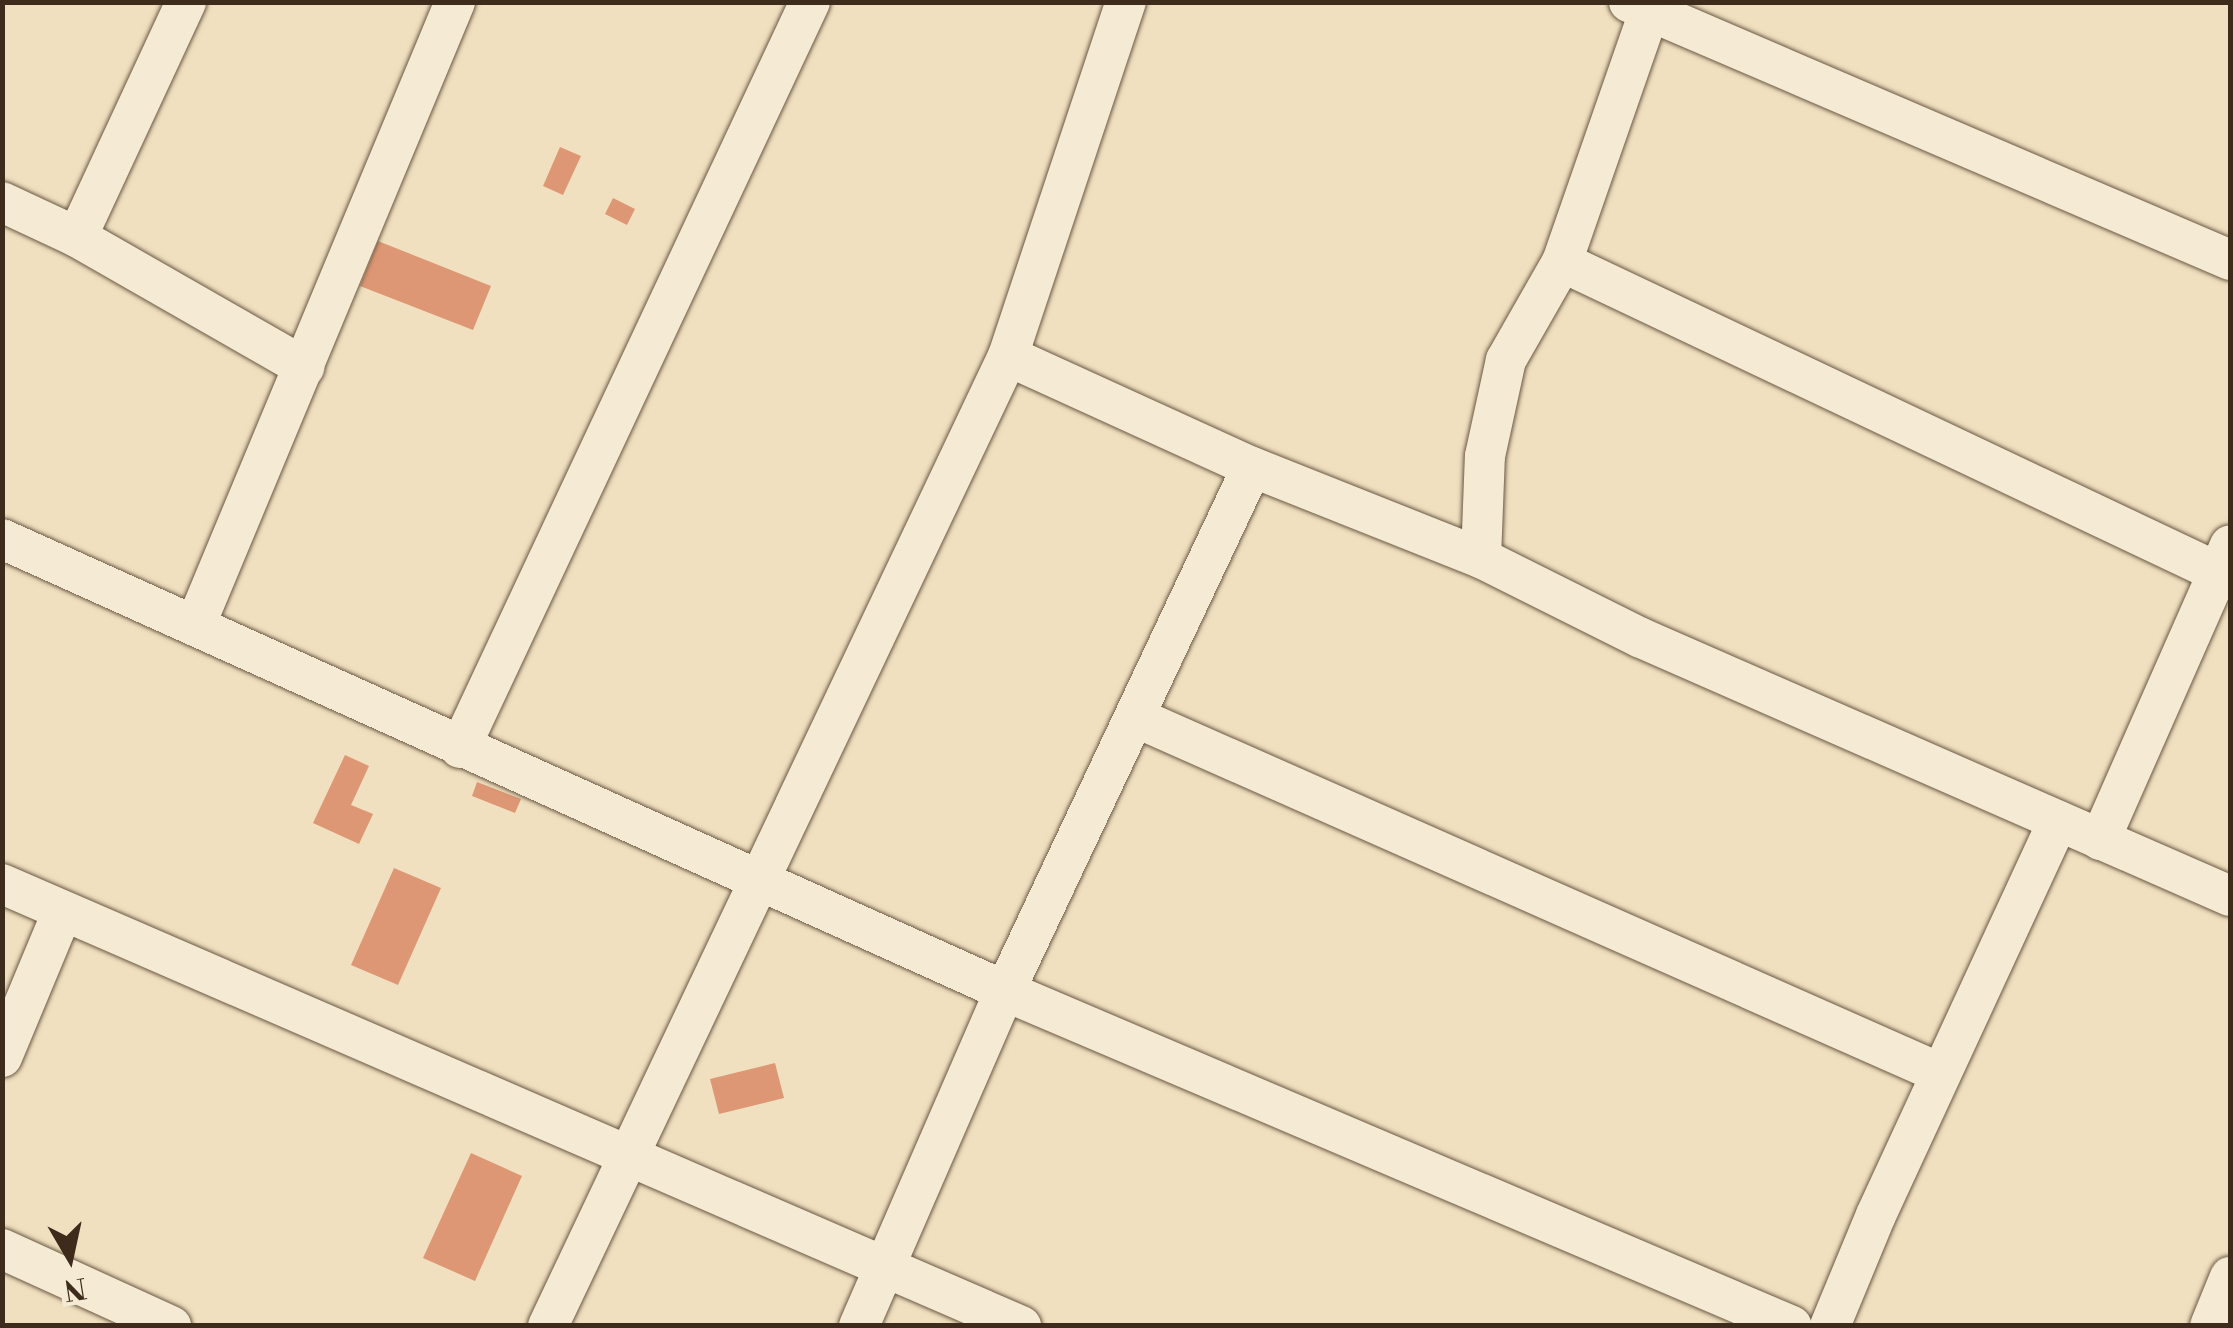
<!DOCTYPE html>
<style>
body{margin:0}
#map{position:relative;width:2233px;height:1328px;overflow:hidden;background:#f0e0bf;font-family:"Libre Bodoni",serif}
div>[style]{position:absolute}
.building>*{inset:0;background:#de9774}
.roads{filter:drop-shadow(0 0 2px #6a5844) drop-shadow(0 0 2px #6a5844)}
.minor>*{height:40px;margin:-20px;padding:0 20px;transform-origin:20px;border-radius:20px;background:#f5ebd5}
span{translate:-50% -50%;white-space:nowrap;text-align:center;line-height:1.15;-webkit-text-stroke:9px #f5ebd5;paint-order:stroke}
.frame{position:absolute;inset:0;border:5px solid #3d2b1b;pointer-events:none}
.north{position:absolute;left:20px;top:1208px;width:100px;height:100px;-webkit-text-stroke:8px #f5ebd5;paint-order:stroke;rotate:171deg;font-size:28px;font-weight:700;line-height:40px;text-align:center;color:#3d2b1b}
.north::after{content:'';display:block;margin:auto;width:35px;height:45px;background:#3d2b1b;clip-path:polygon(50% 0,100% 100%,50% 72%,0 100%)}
</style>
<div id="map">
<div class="building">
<i style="clip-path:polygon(560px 147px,581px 156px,563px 195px,543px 186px)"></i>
<i style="clip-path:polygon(613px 198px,635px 209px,627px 225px,605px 214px)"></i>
<i style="clip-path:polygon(378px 241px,491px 286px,473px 330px,360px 286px)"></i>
<i style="clip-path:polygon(345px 755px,369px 766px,351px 805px,373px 814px,359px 844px,313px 823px)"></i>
<i style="clip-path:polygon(477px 782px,521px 799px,515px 813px,472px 796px)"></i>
<i style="clip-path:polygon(394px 868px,441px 888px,398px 985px,351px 965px)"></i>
<i style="clip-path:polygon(775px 1063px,784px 1098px,719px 1114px,710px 1079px)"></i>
<i style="clip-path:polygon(471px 1153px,522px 1176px,475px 1281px,423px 1258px)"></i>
</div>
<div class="roads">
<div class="minor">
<i style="left:1629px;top:2px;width:654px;rotate:23.23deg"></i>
<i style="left:2px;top:202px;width:83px;rotate:25deg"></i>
<i style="left:77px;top:237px;width:262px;rotate:29.8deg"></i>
<i style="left:77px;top:237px;width:259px;rotate:-65.1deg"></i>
<i style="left:1562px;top:262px;width:739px;rotate:25.32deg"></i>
<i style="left:1008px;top:356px;width:268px;rotate:24.5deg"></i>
<i style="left:1252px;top:467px;width:246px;rotate:21.7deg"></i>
<i style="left:1481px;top:558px;width:177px;rotate:26.6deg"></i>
<i style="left:1639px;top:637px;width:645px;rotate:23.66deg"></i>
<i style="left:2px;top:539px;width:1100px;rotate:24.26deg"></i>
<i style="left:1005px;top:991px;width:855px;rotate:23.06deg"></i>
<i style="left:1481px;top:558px;width:102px;rotate:-87.8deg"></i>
<i style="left:1485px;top:456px;width:98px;rotate:-77.7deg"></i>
<i style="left:1506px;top:360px;width:113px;rotate:-60.3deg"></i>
<i style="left:1562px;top:262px;width:268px;rotate:-70.8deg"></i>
<i style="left:195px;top:626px;width:676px;rotate:-67.38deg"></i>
<i style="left:1135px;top:717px;width:880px;rotate:23.86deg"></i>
<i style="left:460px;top:748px;width:824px;rotate:-64.87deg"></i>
<i style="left:2100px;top:840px;width:322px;rotate:-66.2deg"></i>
<i style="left:2px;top:884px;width:1111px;rotate:23.45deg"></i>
<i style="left:2px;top:1057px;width:156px;rotate:-67.4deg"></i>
<i style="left:2px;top:1249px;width:186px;rotate:24.5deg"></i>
<i style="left:548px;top:1326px;width:1074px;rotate:-64.63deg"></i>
<i style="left:1008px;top:356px;width:373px;rotate:-71.6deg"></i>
<i style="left:859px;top:1326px;width:365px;rotate:-66.5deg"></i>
<i style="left:1005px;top:991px;width:579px;rotate:-64.76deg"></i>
<i style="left:1830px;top:1326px;width:120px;rotate:-67.5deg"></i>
<i style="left:1876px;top:1215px;width:434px;rotate:-65.2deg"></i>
<i style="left:2210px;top:1326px;width:53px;rotate:-67.8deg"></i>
</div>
</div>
<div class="frame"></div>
<div class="north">N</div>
</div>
